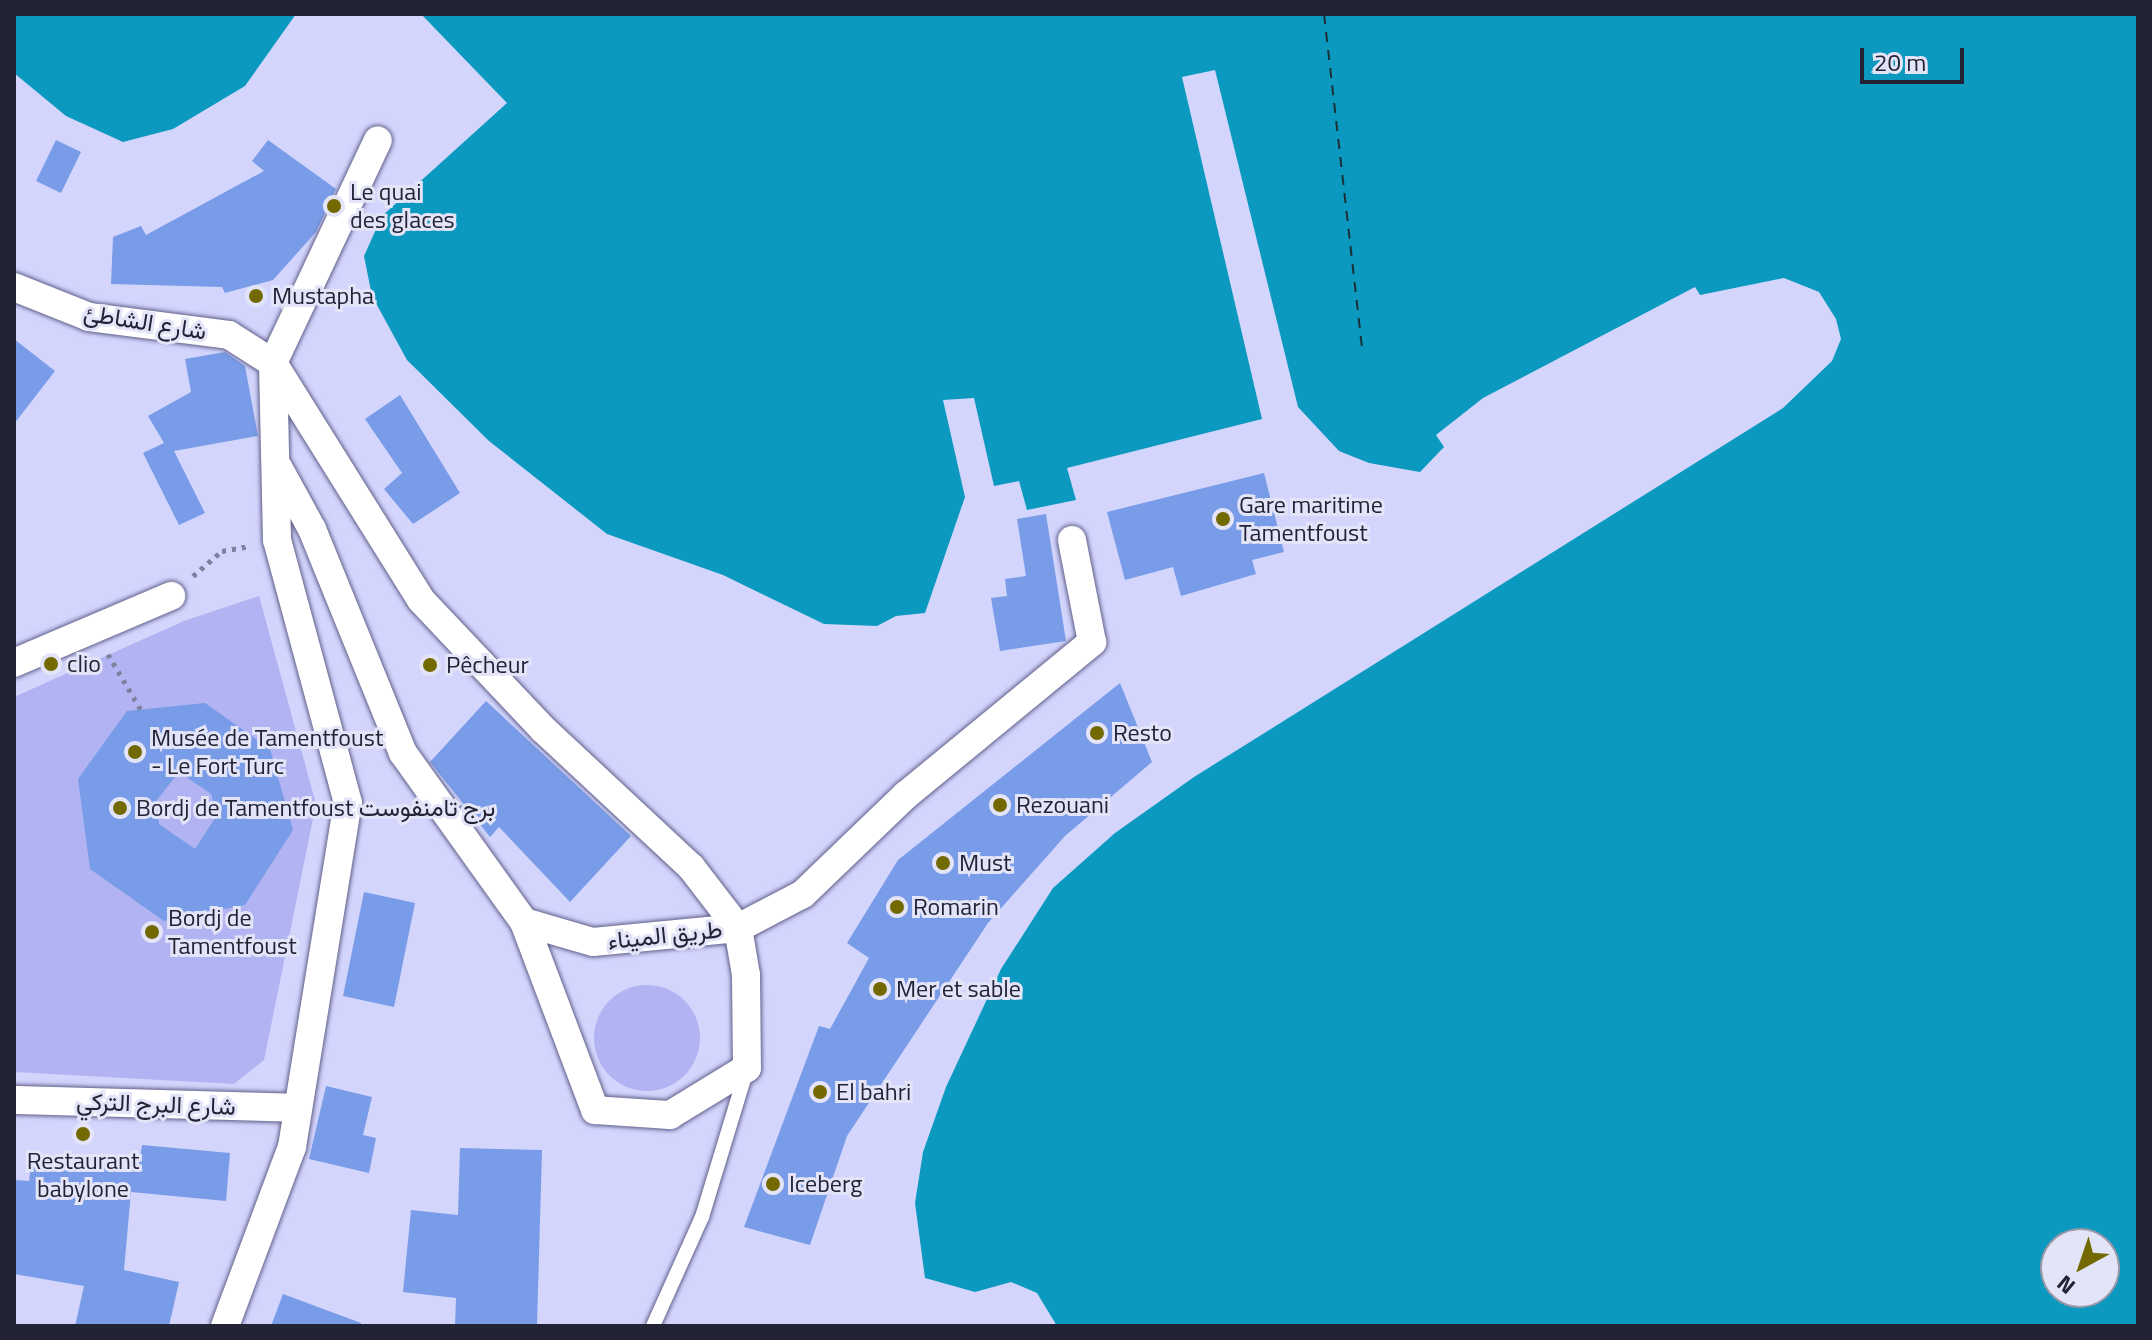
<!DOCTYPE html>
<meta charset="utf-8">
<style>
body{margin:0}
#map{position:relative;width:2152px;height:1340px;overflow:hidden;background:#d4d5fd;font-family:"Titillium Web",Vazirmatn,sans-serif}
div>[style]{position:absolute}
.green>*{inset:0;background:#b2b3f2}
.round{border-radius:50%}
.water>*{inset:0;background:#0b99bf}
.ferry>*{height:2px;margin-top:-1px;transform-origin:0;background:repeating-linear-gradient(90deg,#1b2f37 0 10px,transparent 0 18px)}
.building>*{inset:0;background:#789ce7}
.path>*{height:5px;margin-top:-2.5px;transform-origin:0;background:repeating-linear-gradient(90deg,#80819f 0 4px,transparent 0 10px)}
.roads{filter:drop-shadow(0 0 2px #60608b) drop-shadow(0 0 2px #60608b)}
.lane>*{height:14px;margin:-7px;padding:0 7px;transform-origin:7px;border-radius:7px;background:#fff}
.street>*{height:28px;margin:-14px;padding:0 14px;transform-origin:14px;border-radius:14px;background:#fff}
.dots>*{width:22px;height:22px;translate:-50% -50%;box-sizing:border-box;border:4px solid #e4e4f8;border-radius:50%}
span{translate:-50% -50%;white-space:nowrap;text-align:center;line-height:1.15;-webkit-text-stroke:6px #e4e4f8;paint-order:stroke}
.poi-label{font-size:24px;color:#232336}
.left{translate:0 -50%;text-align:left}
.street-label{font-size:24px;color:#232336}
.frame{position:absolute;inset:0;border:16px solid #232336;pointer-events:none}
.north{position:absolute;left:2040px;top:1228px;width:80px;height:80px;box-sizing:border-box;background:#e4e4f8;border:2px solid #9797aa;border-radius:50%;rotate:220deg;font-size:22px;font-weight:700;line-height:32px;text-align:center;color:#232336}
.north::after{content:'';display:block;margin:auto;width:28px;height:36px;background:#726901;clip-path:polygon(50% 0,100% 100%,50% 72%,0 100%)}
.scale{position:absolute;left:1860px;top:48px;width:104px;height:36px;box-sizing:border-box;border:4px solid #232336;border-top:0;padding-left:10px;font-size:24px;line-height:28px;white-space:nowrap;color:#232336;-webkit-text-stroke:6px #e4e4f8;paint-order:stroke}
</style>
<div id="map">
<div class="green">
<i style="clip-path:polygon(259px 596px,316px 804px,264px 1060px,234px 1084px,14px 1072px,14px 697px,184px 621px)"></i>
<i class="round" style="left:594px;top:985px;width:106px;height:106px"></i>
</div>
<div class="water">
<i style="clip-path:polygon(14px 14px,296px 14px,245px 86px,173px 129px,123px 142px,66px 116px,14px 73px)"></i>
<i style="clip-path:polygon(evenodd,421px 14px,2138px 14px,2138px 1326px,1057px 1326px,1037px 1293px,1011px 1282px,975px 1292px,925px 1278px,915px 1203px,923px 1152px,946px 1087px,1001px 969px,1053px 888px,1115px 833px,1194px 777px,1783px 408px,1832px 361px,1841px 339px,1836px 319px,1819px 292px,1784px 278px,1700px 295px,1695px 287px,1483px 398px,1436px 435px,1444px 447px,1420px 472px,1369px 463px,1339px 451px,1298px 407px,1215px 70px,1182px 77px,1262px 419px,1067px 468px,1076px 500px,1027px 510px,1019px 481px,994px 486px,974px 398px,943px 400px,965px 497px,925px 613px,896px 616px,877px 626px,824px 624px,723px 575px,607px 534px,489px 441px,407px 360px,372px 296px,364px 256px,382px 216px,507px 103px,421px 14px,2056px 1244px,2104px 1244px,2104px 1292px,2056px 1292px,2056px 1244px)"></i>
</div>
<div class="ferry">
<i style="left:1324px;top:14px;width:342px;rotate:83.5deg"></i>
</div>
<div class="building">
<i style="clip-path:polygon(56px 140px,81px 152px,61px 193px,36px 181px)"></i>
<i style="clip-path:polygon(268px 140px,336px 189px,316px 232px,273px 280px,225px 293px,222px 287px,111px 284px,113px 237px,141px 226px,146px 235px,264px 171px,252px 161px)"></i>
<i style="clip-path:polygon(14px 339px,55px 371px,14px 424px)"></i>
<i style="clip-path:polygon(225px 352px,245px 366px,258px 436px,174px 451px,205px 513px,179px 525px,143px 453px,164px 443px,148px 416px,191px 392px,185px 359px)"></i>
<i style="clip-path:polygon(400px 395px,460px 493px,413px 524px,384px 489px,402px 473px,365px 419px)"></i>
<i style="clip-path:polygon(1264px 473px,1284px 552px,1252px 560px,1256px 574px,1181px 596px,1173px 567px,1125px 580px,1107px 512px)"></i>
<i style="clip-path:polygon(1046px 514px,1066px 641px,1000px 651px,991px 598px,1007px 596px,1005px 579px,1026px 576px,1017px 519px)"></i>
<i style="clip-path:polygon(1120px 683px,1152px 762px,1065px 836px,988px 923px,847px 1136px,810px 1245px,744px 1227px,819px 1026px,830px 1029px,869px 958px,847px 943px,898px 860px)"></i>
<i style="clip-path:polygon(486px 701px,631px 836px,570px 902px,499px 827px,490px 837px,430px 762px)"></i>
<i style="clip-path:polygon(evenodd,205px 703px,270px 749px,293px 830px,245px 905px,164px 921px,90px 869px,78px 779px,127px 711px,205px 703px,179px 772px,211px 794px,217px 815px,195px 849px,159px 824px,157px 800px,179px 772px)"></i>
<i style="clip-path:polygon(364px 892px,415px 903px,394px 1007px,343px 996px)"></i>
<i style="clip-path:polygon(326px 1086px,372px 1097px,363px 1135px,376px 1138px,369px 1173px,309px 1159px)"></i>
<i style="clip-path:polygon(142px 1145px,230px 1153px,226px 1201px,131px 1192px,124px 1270px,179px 1282px,169px 1326px,75px 1326px,84px 1286px,14px 1274px,14px 1180px,29px 1181px,31px 1166px,83px 1172px,84px 1161px,139px 1166px)"></i>
<i style="clip-path:polygon(460px 1148px,542px 1150px,537px 1326px,455px 1326px,456px 1298px,403px 1292px,411px 1210px,458px 1215px)"></i>
<i style="clip-path:polygon(283px 1294px,361px 1323px,361px 1326px,271px 1326px)"></i>
</div>
<div class="path">
<i style="left:193px;top:576px;width:38px;rotate:-41deg"></i>
<i style="left:222px;top:551px;width:27px;rotate:-10deg"></i>
<i style="left:108px;top:654px;width:65px;rotate:59.5deg"></i>
</div>
<div class="roads">
<div class="lane">
<i style="left:653px;top:1326px;width:120px;rotate:-65.8deg"></i>
<i style="left:702px;top:1217px;width:152px;rotate:-73.1deg"></i>
</div>
<div class="street">
<i style="left:14px;top:287px;width:81px;rotate:21.8deg"></i>
<i style="left:89px;top:317px;width:141px;rotate:7.3deg"></i>
<i style="left:229px;top:335px;width:52px;rotate:32.5deg"></i>
<i style="left:273px;top:363px;width:279px;rotate:58deg"></i>
<i style="left:421px;top:600px;width:179px;rotate:46.6deg"></i>
<i style="left:544px;top:730px;width:201px;rotate:43deg"></i>
<i style="left:691px;top:867px;width:77px;rotate:52.4deg"></i>
<i style="left:738px;top:928px;width:48px;rotate:80.3deg"></i>
<i style="left:746px;top:975px;width:93px;rotate:89.4deg"></i>
<i style="left:747px;top:1068px;width:90px;rotate:148.6deg"></i>
<i style="left:670px;top:1115px;width:75px;rotate:-176.2deg"></i>
<i style="left:595px;top:1110px;width:201px;rotate:-110.7deg"></i>
<i style="left:278px;top:467px;width:71px;rotate:61.3deg"></i>
<i style="left:312px;top:529px;width:242px;rotate:67.9deg"></i>
<i style="left:403px;top:753px;width:208px;rotate:54.4deg"></i>
<i style="left:524px;top:922px;width:72px;rotate:16.2deg"></i>
<i style="left:593px;top:942px;width:146px;rotate:-5.5deg"></i>
<i style="left:738px;top:928px;width:73px;rotate:-27.6deg"></i>
<i style="left:803px;top:894px;width:143px;rotate:-43.9deg"></i>
<i style="left:906px;top:795px;width:241px;rotate:-39.4deg"></i>
<i style="left:1092px;top:642px;width:104px;rotate:-101.1deg"></i>
<i style="left:14px;top:663px;width:171px;rotate:-23.1deg"></i>
<i style="left:14px;top:1100px;width:284px;rotate:1.6deg"></i>
<i style="left:225px;top:1326px;width:191px;rotate:-69.5deg"></i>
<i style="left:292px;top:1147px;width:349px;rotate:-80.8deg"></i>
<i style="left:348px;top:803px;width:272px;rotate:-105.1deg"></i>
<i style="left:277px;top:540px;width:177px;rotate:-91.3deg"></i>
<i style="left:273px;top:363px;width:246px;rotate:-64.8deg"></i>
</div>
</div>
<div class="dots">
<i style="left:334px;top:206px;background:#726901"></i>
<i style="left:256px;top:296px;background:#726901"></i>
<i style="left:1223px;top:519px;background:#726901"></i>
<i style="left:51px;top:664px;background:#726901"></i>
<i style="left:430px;top:665px;background:#726901"></i>
<i style="left:1097px;top:733px;background:#726901"></i>
<i style="left:135px;top:752px;background:#726901"></i>
<i style="left:1000px;top:805px;background:#726901"></i>
<i style="left:120px;top:808px;background:#726901"></i>
<i style="left:943px;top:863px;background:#726901"></i>
<i style="left:897px;top:907px;background:#726901"></i>
<i style="left:152px;top:932px;background:#726901"></i>
<i style="left:880px;top:989px;background:#726901"></i>
<i style="left:820px;top:1092px;background:#726901"></i>
<i style="left:83px;top:1134px;background:#726901"></i>
<i style="left:773px;top:1184px;background:#726901"></i>
</div>
<div class="poi-label">
<span class="left" style="left:350px;top:206px">Le quai<br>des glaces</span>
<span class="left" style="left:272px;top:296px">Mustapha</span>
<span class="left" style="left:1239px;top:519px">Gare maritime<br>Tamentfoust</span>
<span class="left" style="left:67px;top:664px">clio</span>
<span class="left" style="left:446px;top:665px">Pêcheur</span>
<span class="left" style="left:1113px;top:733px">Resto</span>
<span class="left" style="left:151px;top:752px">Musée de Tamentfoust<br>- Le Fort Turc</span>
<span class="left" style="left:1016px;top:805px">Rezouani</span>
<span class="left" style="left:136px;top:808px">Bordj de Tamentfoust برج تامنفوست</span>
<span class="left" style="left:959px;top:863px">Must</span>
<span class="left" style="left:913px;top:907px">Romarin</span>
<span class="left" style="left:168px;top:932px">Bordj de<br>Tamentfoust</span>
<span class="left" style="left:896px;top:989px">Mer et sable</span>
<span class="left" style="left:836px;top:1092px">El bahri</span>
<span style="left:83px;top:1175px">Restaurant<br>babylone</span>
<span class="left" style="left:789px;top:1184px">Iceberg</span>
</div>
<div class="street-label">
<span style="left:145px;top:322px;rotate:9deg">شارع الشاطئ</span>
<span style="left:665px;top:935px;rotate:-6deg">طريق الميناء</span>
<span style="left:156px;top:1104px;rotate:2deg">شارع البرج التركي</span>
</div>
<div class="frame"></div>
<div class="north">N</div>
<div class="scale">20 m</div>
</div>
